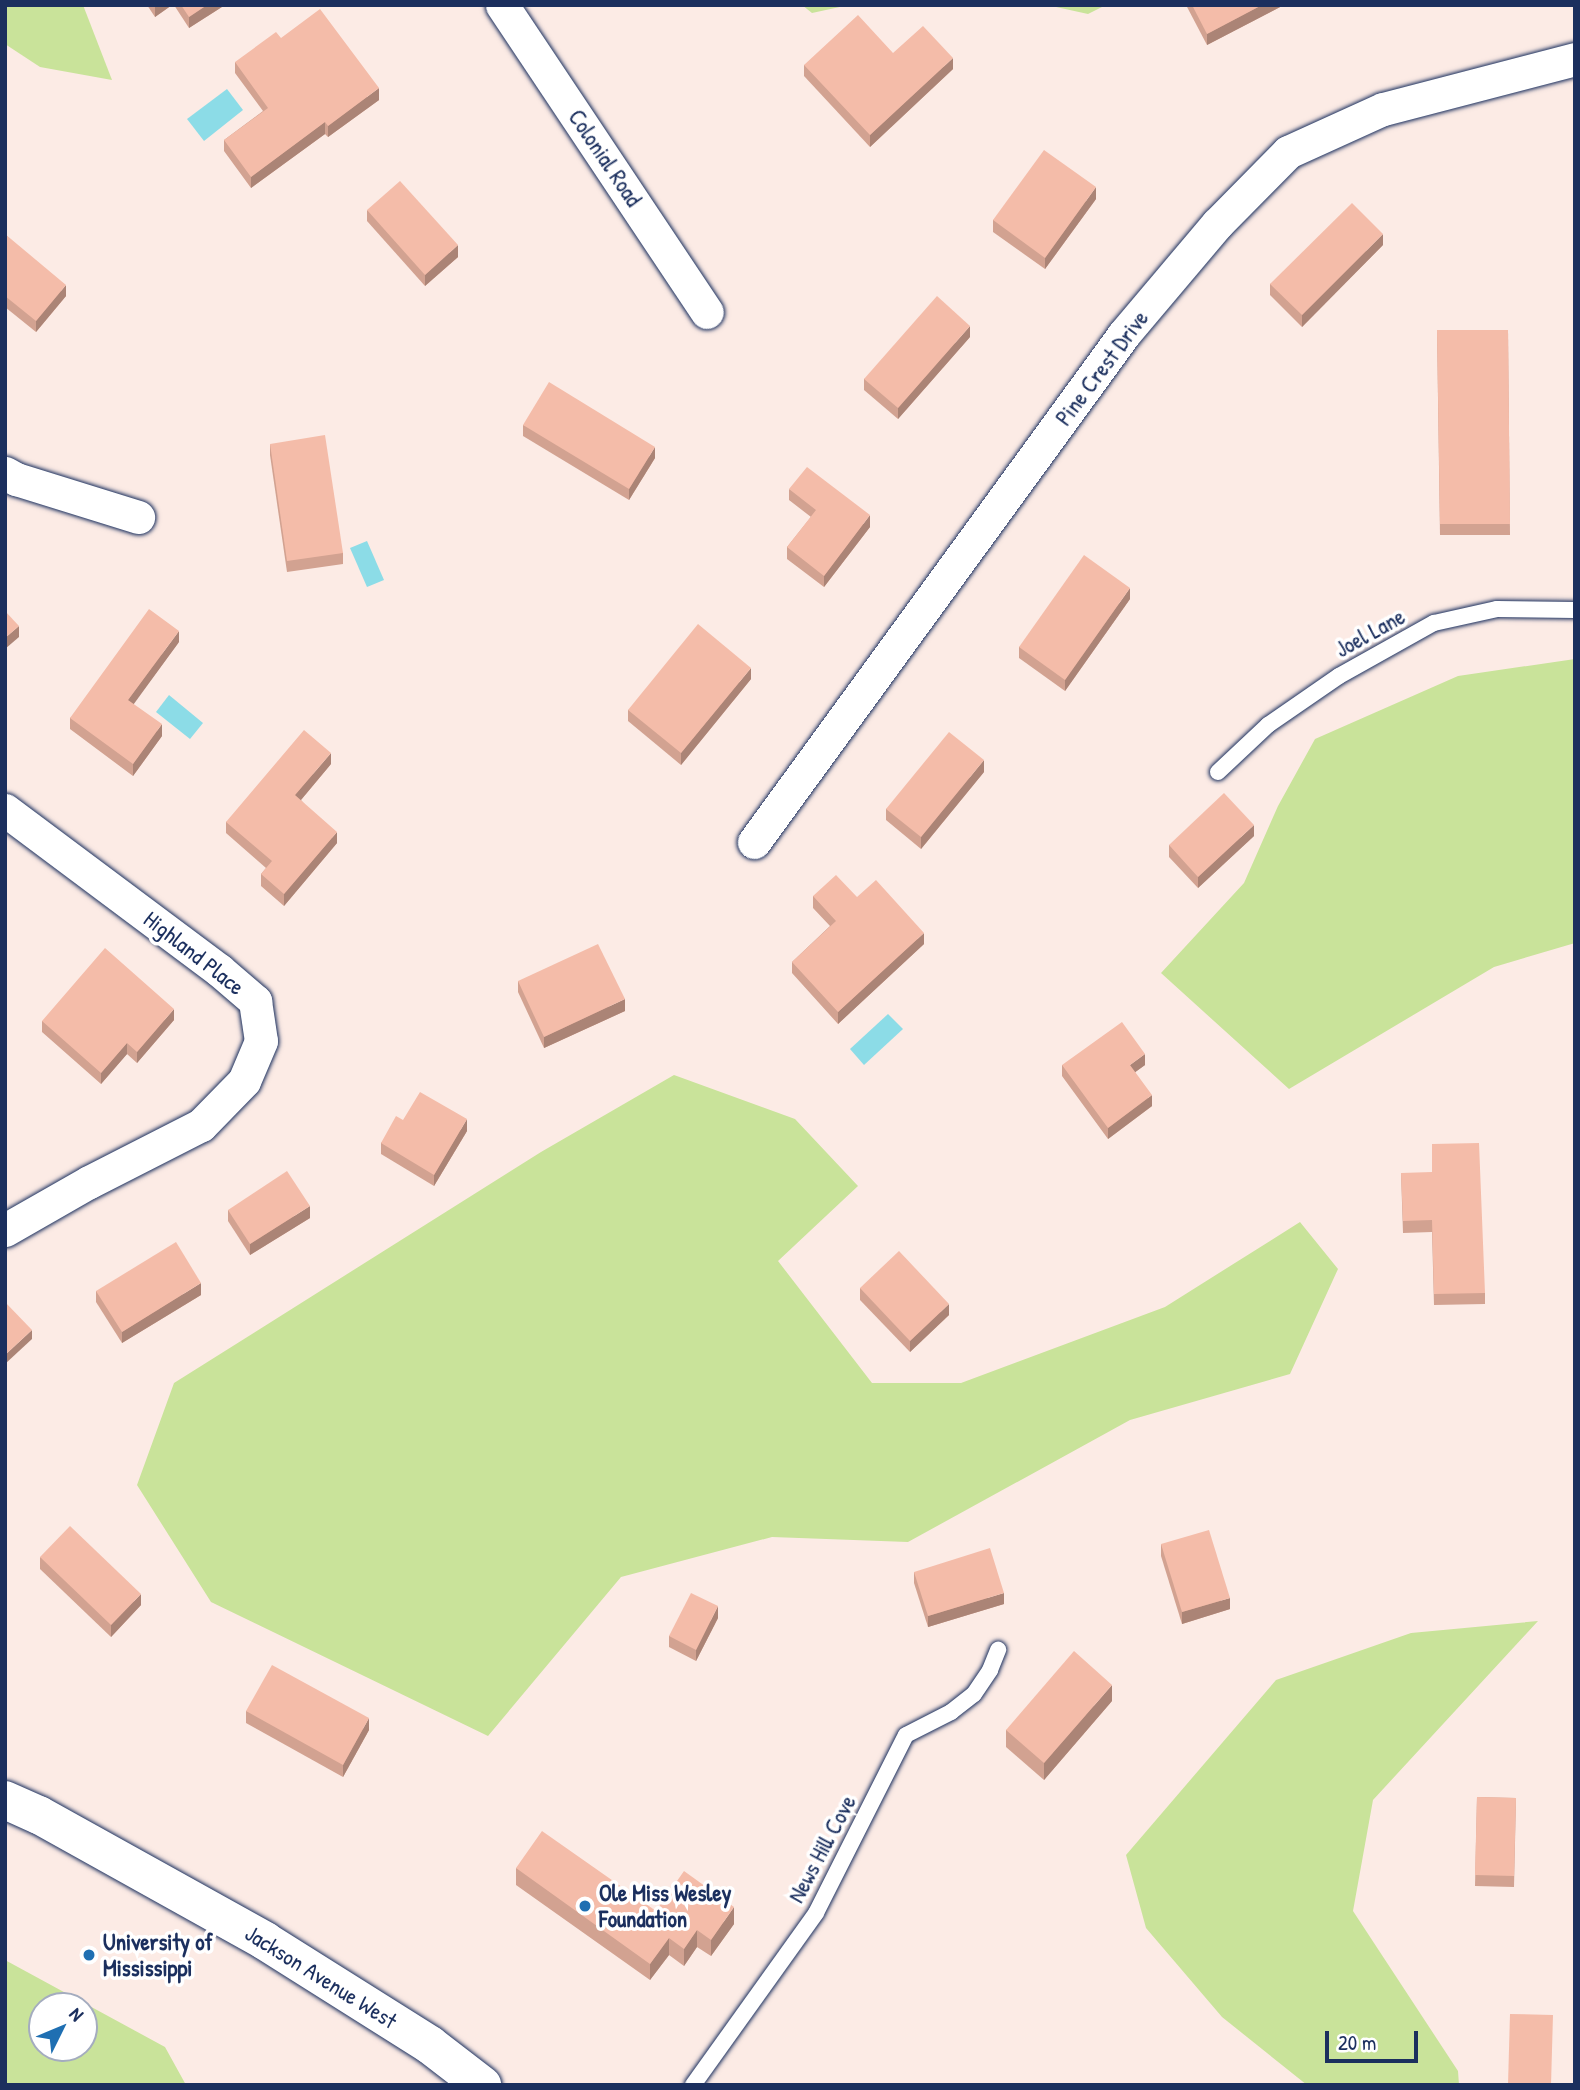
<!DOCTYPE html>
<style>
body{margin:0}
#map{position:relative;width:1580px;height:2090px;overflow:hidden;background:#fcebe5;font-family:"Patrick Hand",sans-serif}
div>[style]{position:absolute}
.green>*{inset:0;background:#c9e39a}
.water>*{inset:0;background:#8cdce7}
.roads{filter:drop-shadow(0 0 2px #1b2f5e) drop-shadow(0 0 2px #1b2f5e)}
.lane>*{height:16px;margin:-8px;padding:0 8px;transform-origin:8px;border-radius:8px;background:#fff}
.street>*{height:33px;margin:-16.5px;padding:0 16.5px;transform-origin:16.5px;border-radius:16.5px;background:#fff}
.secondary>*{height:38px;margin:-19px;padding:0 19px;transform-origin:19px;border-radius:19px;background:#fff}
.wall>*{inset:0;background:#d2a291}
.shaded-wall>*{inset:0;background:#ab8476}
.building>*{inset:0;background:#f4bca9}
.dots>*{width:19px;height:19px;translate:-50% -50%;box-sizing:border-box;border:4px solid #fff;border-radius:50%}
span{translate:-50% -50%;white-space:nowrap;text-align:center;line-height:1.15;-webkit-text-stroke:7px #fff;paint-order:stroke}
.street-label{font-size:23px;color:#1b2f5e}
.poi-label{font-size:23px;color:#1b2f5e;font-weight:700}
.left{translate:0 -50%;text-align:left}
.frame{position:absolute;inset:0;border:7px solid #1b2f5e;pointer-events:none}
.north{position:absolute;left:28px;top:1992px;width:70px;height:70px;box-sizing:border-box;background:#fff;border:2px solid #a4acbf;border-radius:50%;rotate:47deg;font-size:19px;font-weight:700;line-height:28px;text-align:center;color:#1b2f5e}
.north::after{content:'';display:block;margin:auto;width:24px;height:32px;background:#1f6fb2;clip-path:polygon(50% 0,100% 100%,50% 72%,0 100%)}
.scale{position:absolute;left:1325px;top:2031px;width:93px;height:32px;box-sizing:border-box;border:4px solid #1b2f5e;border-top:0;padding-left:9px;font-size:21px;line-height:24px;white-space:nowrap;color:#1b2f5e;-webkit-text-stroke:5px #fff;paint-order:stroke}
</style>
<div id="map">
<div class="green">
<i style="clip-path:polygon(5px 5px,83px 5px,112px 80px,40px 67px,5px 44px)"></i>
<i style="clip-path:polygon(802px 5px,849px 5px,812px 13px)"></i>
<i style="clip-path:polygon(1047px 5px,1106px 5px,1088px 14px)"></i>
<i style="clip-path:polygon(1575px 659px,1575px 943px,1494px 967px,1289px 1089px,1161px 973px,1244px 883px,1278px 806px,1315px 739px,1458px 676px)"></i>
<i style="clip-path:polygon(674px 1075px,795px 1119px,858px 1186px,778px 1261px,872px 1383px,961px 1383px,1165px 1307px,1300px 1222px,1338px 1269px,1290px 1374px,1130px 1420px,908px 1542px,772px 1537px,621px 1577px,488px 1736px,211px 1602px,137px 1485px,174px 1383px,541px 1152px)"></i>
<i style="clip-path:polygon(1538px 1621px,1373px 1800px,1353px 1911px,1458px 2071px,1459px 2085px,1307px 2085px,1222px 2017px,1146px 1928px,1126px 1855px,1276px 1680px,1411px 1633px)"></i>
<i style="clip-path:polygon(evenodd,5px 1960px,165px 2047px,186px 2085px,5px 2085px,5px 1960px,84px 2006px,84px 2048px,42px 2048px,42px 2006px,84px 2006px)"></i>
</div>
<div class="water">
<i style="clip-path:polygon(227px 89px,243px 110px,204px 141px,187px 119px)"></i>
<i style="clip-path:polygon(367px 541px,384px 580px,367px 587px,350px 548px)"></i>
<i style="clip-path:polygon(169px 695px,203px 723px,190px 739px,156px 712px)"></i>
<i style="clip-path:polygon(888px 1014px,903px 1029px,864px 1065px,850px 1049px)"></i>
</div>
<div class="roads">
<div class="lane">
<i style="left:1218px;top:772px;width:69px;rotate:-43.2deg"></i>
<i style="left:1268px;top:725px;width:86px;rotate:-34.6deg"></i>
<i style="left:1339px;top:676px;width:109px;rotate:-29.2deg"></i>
<i style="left:1434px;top:623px;width:65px;rotate:-12.5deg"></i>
<i style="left:1497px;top:609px;width:78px;rotate:0.7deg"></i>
<i style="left:693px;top:2085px;width:211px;rotate:-54.4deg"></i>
<i style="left:816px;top:1913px;width:199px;rotate:-63.2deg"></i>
<i style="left:906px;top:1735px;width:51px;rotate:-27.1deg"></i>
<i style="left:951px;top:1712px;width:29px;rotate:-38deg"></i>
<i style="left:974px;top:1694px;width:29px;rotate:-56deg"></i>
<i style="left:990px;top:1670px;width:22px;rotate:-68deg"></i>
</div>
<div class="street">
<i style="left:502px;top:5px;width:369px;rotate:56.3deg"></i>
<i style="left:5px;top:473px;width:13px;rotate:29deg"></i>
<i style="left:16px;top:479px;width:128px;rotate:17.3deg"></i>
<i style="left:5px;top:810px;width:267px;rotate:36.8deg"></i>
<i style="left:219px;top:970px;width:48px;rotate:40.7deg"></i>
<i style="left:255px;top:1001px;width:40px;rotate:81.5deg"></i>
<i style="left:261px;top:1041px;width:43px;rotate:113deg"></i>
<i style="left:244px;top:1081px;width:62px;rotate:134.3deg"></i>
<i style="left:201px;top:1125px;width:126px;rotate:153deg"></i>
<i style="left:89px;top:1182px;width:97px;rotate:150.3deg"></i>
<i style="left:754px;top:842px;width:628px;rotate:-53.93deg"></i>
<i style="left:1124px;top:334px;width:144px;rotate:-49.8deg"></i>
<i style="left:1217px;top:224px;width:101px;rotate:-45.4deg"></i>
<i style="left:1288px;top:152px;width:104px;rotate:-24.4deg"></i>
<i style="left:1383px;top:109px;width:198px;rotate:-14.6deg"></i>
</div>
<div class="secondary">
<i style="left:5px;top:1800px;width:37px;rotate:24deg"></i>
<i style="left:39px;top:1815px;width:259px;rotate:29.1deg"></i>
<i style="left:265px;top:1941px;width:195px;rotate:32.2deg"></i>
<i style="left:430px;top:2045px;width:66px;rotate:37.6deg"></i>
</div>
</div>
<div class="wall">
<i style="clip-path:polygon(147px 5px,172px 5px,155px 17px)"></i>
<i style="clip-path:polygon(174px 5px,225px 5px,189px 28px)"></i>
<i style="clip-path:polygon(1186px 5px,1284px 5px,1207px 45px)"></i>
<i style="clip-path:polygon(893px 53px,953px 69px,870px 147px,804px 76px,804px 65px)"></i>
<i style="clip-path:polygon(235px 62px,379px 100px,328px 137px,325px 134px,251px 188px,224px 151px,224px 140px,263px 111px,235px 73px)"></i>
<i style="clip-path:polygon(1096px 199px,1045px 269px,993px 232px,993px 220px)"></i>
<i style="clip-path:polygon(367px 210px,458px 257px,425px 286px,367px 221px)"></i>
<i style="clip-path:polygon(5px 234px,66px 296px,36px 332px,5px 307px)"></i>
<i style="clip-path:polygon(1383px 245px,1302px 327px,1270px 295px,1270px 284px)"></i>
<i style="clip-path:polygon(1437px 330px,1508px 330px,1510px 535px,1440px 535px)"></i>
<i style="clip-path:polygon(970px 337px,898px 419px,864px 390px,864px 379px)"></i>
<i style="clip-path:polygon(523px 425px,655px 458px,629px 500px,523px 436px)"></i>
<i style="clip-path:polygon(270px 444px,343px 553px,343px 564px,287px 572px,270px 455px)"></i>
<i style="clip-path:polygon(789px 489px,870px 527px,824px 587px,787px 559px,787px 547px,811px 517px,789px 500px)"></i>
<i style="clip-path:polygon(1130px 599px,1065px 691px,1019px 658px,1019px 647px)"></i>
<i style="clip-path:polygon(179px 642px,133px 704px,162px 736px,133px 776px,70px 729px,70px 718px)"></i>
<i style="clip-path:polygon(751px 679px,681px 765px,628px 721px,628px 710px)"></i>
<i style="clip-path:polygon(331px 764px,301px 800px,337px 843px,284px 906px,261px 886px,261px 874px,266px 868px,226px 833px,226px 822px)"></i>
<i style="clip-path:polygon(984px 772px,921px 849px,886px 820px,886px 809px)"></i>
<i style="clip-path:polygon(1254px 836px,1198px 888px,1169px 857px,1169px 845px)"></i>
<i style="clip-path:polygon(813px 896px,857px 897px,924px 944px,838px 1024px,792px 973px,792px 962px,830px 926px,813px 908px)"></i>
<i style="clip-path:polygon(518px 981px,625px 1011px,544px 1048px,518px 992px)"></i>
<i style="clip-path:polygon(174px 1020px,137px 1063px,127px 1054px,101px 1084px,42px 1032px,42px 1021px)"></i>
<i style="clip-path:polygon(1062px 1065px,1145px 1065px,1135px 1072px,1152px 1106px,1108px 1139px,1062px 1076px)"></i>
<i style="clip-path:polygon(403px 1120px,467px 1131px,434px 1186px,381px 1154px,381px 1143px)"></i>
<i style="clip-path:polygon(1401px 1173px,1485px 1293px,1485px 1304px,1434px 1305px,1432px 1232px,1403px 1233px)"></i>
<i style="clip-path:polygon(228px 1210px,310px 1218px,250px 1255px,228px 1221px)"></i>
<i style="clip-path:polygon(860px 1288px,949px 1315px,910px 1352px,860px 1300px)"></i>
<i style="clip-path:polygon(96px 1291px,201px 1295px,122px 1343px,96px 1302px)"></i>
<i style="clip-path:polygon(1161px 1544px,1230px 1609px,1182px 1624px,1161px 1556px)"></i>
<i style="clip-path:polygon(40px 1557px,141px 1605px,111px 1637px,40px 1569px)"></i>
<i style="clip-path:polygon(914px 1572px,1004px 1604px,928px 1627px,914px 1583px)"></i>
<i style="clip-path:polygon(718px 1618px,696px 1661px,669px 1647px,669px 1636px)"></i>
<i style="clip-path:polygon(1112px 1701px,1044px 1780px,1006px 1747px,1006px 1730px)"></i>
<i style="clip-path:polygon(246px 1711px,369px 1730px,343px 1777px,246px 1723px)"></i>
<i style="clip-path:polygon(1477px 1797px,1516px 1798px,1514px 1887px,1475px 1886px)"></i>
<i style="clip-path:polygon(516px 1868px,656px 1911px,734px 1924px,711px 1956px,697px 1947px,684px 1966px,669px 1955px,650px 1980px,516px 1885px)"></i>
</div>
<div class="shaded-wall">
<i style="clip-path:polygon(155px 5px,172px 5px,155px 17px)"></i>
<i style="clip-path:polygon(207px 5px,225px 5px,189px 28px,189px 17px)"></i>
<i style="clip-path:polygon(1262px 5px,1284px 5px,1207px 45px,1207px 34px)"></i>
<i style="clip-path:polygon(953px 58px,953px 69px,870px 147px,870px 135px)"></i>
<i style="clip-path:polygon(379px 88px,379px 100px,328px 137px,328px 126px)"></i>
<i style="clip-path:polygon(325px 122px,325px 134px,251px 188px,251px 177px)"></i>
<i style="clip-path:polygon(1096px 187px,1096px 199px,1045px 269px,1045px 258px)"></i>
<i style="clip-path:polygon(1383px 234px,1383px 245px,1302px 327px,1302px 315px)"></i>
<i style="clip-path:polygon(458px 245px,458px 257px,425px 286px,425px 275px)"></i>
<i style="clip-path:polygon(66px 285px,66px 296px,36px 332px,36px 321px)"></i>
<i style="clip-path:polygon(970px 326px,970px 337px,898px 419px,898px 408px)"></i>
<i style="clip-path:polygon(655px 447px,655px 458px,629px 500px,629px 489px)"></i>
<i style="clip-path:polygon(870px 515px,870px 527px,824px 587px,824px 576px)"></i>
<i style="clip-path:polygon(1130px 588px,1130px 599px,1065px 691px,1065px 680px)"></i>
<i style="clip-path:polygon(19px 626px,19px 637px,5px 649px,5px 638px)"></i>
<i style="clip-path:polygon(179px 631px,179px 642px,128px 712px,128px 700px)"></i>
<i style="clip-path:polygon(751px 668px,751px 679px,681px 765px,681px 753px)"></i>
<i style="clip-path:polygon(162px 724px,162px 736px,133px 776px,133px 764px)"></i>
<i style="clip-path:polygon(331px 753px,331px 764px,295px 807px,295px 795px)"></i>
<i style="clip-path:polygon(984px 760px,984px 772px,921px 849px,921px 837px)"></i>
<i style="clip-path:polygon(1254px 825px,1254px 836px,1198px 888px,1198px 877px)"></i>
<i style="clip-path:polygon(337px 832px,337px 843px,284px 906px,284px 894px)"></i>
<i style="clip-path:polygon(924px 933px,924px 944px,838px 1024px,838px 1012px)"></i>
<i style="clip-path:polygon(625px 999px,625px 1011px,544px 1048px,544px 1037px)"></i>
<i style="clip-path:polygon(174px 1009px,174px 1020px,137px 1063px,137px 1052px)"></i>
<i style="clip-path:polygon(127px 1043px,127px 1054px,101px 1084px,101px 1073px)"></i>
<i style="clip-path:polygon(1145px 1054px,1145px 1065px,1130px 1076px,1130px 1065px)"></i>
<i style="clip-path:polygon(1152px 1095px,1152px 1106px,1108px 1139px,1108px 1128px)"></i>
<i style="clip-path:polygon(467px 1119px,467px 1131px,434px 1186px,434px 1175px)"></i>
<i style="clip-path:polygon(310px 1206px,310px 1218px,250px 1255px,250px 1244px)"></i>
<i style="clip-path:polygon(201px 1283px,201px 1295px,122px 1343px,122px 1332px)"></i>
<i style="clip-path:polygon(949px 1304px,949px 1315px,910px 1352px,910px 1341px)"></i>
<i style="clip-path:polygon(32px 1330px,32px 1339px,5px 1364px,5px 1355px)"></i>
<i style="clip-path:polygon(1004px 1593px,1004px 1604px,928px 1627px,928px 1616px)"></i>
<i style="clip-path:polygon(141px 1594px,141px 1605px,111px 1637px,111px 1625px)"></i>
<i style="clip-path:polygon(1230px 1598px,1230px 1609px,1182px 1624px,1182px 1612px)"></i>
<i style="clip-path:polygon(718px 1606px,718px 1618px,696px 1661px,696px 1650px)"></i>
<i style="clip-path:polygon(1112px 1685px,1112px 1701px,1044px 1780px,1044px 1763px)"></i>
<i style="clip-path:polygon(369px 1718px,369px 1730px,343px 1777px,343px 1765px)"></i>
<i style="clip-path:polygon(734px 1907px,734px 1924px,711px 1956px,711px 1940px)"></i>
<i style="clip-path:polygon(697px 1930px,697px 1947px,684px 1966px,684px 1949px)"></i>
<i style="clip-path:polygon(669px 1938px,669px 1955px,650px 1980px,650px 1964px)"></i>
</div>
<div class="building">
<i style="clip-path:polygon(181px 5px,207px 5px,189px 17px)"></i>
<i style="clip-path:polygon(1192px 5px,1262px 5px,1207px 34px)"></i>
<i style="clip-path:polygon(320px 9px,379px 88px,328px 126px,325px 122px,251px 177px,224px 140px,268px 108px,235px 62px,276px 32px,281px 38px)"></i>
<i style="clip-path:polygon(858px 15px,893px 53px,923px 26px,953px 58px,870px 135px,804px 65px)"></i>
<i style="clip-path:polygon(1044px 150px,1096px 187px,1045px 258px,993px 220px)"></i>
<i style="clip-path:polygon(400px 181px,458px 245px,425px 275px,367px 210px)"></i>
<i style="clip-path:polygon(1352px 203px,1383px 234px,1302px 315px,1270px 284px)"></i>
<i style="clip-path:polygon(5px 234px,66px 285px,36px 321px,5px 296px)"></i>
<i style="clip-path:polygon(937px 296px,970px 326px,898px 408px,864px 379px)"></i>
<i style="clip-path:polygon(1437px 330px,1508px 330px,1510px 524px,1440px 524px)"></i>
<i style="clip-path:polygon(549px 382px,655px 447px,629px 489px,523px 425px)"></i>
<i style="clip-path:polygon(325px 435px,343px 553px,287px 561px,270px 444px)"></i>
<i style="clip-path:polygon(807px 467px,870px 515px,824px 576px,787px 547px,816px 510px,789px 489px)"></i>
<i style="clip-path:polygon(1084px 555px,1130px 588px,1065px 680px,1019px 647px)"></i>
<i style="clip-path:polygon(149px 609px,179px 631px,128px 700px,162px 724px,133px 764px,70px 718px)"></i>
<i style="clip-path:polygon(5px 611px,19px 626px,5px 638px)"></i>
<i style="clip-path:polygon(698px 624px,751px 668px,681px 753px,628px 710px)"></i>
<i style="clip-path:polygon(304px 730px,331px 753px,295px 795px,337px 832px,284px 894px,261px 874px,272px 861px,226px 822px)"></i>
<i style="clip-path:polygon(949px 732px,984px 760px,921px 837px,886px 809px)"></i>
<i style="clip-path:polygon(1224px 793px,1254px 825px,1198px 877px,1169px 845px)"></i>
<i style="clip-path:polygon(836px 875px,857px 897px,876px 880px,924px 933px,838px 1012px,792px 962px,836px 921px,813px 896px)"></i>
<i style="clip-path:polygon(598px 944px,625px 999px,544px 1037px,518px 981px)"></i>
<i style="clip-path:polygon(105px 948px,174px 1009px,137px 1052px,127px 1043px,101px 1073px,42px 1021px)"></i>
<i style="clip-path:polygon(1122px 1022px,1145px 1054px,1130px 1065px,1152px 1095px,1108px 1128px,1062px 1065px)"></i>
<i style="clip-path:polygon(420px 1092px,467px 1119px,434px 1175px,381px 1143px,396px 1116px,403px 1120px)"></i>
<i style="clip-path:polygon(1479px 1143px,1485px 1293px,1434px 1294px,1432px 1220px,1403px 1221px,1401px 1173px,1432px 1172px,1432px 1144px)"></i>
<i style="clip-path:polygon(287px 1171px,310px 1206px,250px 1244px,228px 1210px)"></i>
<i style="clip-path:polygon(176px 1242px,201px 1283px,122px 1332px,96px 1291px)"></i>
<i style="clip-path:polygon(899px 1251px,949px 1304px,910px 1341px,860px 1288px)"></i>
<i style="clip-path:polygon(5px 1302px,32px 1330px,5px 1355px)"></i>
<i style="clip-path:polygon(70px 1526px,141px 1594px,111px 1625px,40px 1557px)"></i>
<i style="clip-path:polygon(1209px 1530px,1230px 1598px,1182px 1612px,1161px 1544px)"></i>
<i style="clip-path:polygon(990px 1548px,1004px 1593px,928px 1616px,914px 1572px)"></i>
<i style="clip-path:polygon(691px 1593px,718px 1606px,696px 1650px,669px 1636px)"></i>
<i style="clip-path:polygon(1074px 1651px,1112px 1685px,1044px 1763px,1006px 1730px)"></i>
<i style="clip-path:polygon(272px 1665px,369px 1718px,343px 1765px,246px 1711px)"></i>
<i style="clip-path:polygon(1477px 1797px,1516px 1798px,1514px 1876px,1475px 1875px)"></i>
<i style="clip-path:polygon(542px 1831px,656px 1911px,684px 1871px,734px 1907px,711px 1940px,697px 1930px,684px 1949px,669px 1938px,650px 1964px,516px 1868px)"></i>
<i style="clip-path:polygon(1510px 2014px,1553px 2015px,1551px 2085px,1508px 2085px)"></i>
</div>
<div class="dots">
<i style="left:585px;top:1906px;background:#1f6fb2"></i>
<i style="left:89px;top:1955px;background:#1f6fb2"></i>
</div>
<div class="street-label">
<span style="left:605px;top:158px;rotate:56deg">Colonial Road</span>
<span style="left:1102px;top:368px;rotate:-53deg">Pine Crest Drive</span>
<span style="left:1370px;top:633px;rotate:-29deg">Joel Lane</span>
<span style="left:194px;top:953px;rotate:38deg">Highland Place</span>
<span style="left:822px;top:1849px;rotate:-62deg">News Hill Cove</span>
<span style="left:321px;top:1977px;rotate:32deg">Jackson Avenue West</span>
</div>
<div class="poi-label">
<span class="left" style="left:599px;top:1906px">Ole Miss Wesley<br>Foundation</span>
<span class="left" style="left:103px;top:1955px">University of<br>Mississippi</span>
</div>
<div class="frame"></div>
<div class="north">N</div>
<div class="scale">20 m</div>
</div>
